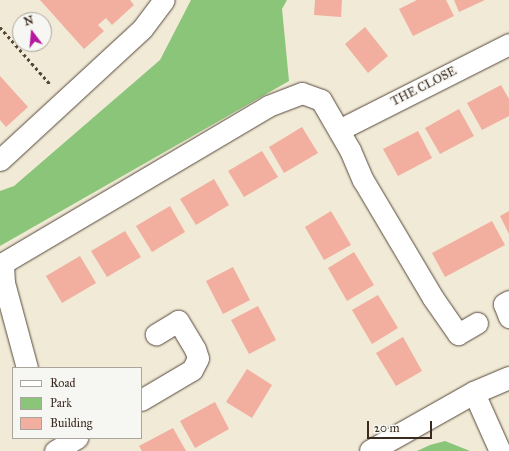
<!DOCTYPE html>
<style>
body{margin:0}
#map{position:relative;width:509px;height:451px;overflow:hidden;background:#f0ead6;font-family:"IM FELL Great Primer",serif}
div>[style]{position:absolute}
.green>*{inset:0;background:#8ac57a}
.building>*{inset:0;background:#f2ae9e}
.path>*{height:2.5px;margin-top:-1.25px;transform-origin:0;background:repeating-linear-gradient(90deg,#56473a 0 3px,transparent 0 6px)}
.roads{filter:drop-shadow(0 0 1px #56473a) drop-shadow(0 0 1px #56473a)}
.minor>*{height:21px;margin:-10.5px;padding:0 10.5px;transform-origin:10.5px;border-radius:10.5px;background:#fff}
.tertiary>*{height:22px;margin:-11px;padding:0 11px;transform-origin:11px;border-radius:11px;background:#fff}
span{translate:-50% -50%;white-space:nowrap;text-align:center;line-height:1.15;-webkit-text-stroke:3px #f6f6f2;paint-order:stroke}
.street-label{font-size:12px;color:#3b2a1e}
.legend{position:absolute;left:12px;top:367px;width:130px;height:72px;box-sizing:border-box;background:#f6f6f2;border:1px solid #aba49d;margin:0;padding:5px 7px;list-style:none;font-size:12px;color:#3b2a1e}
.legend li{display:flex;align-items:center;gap:8px;height:20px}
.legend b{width:20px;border:1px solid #aba49d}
.north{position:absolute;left:12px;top:12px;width:40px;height:40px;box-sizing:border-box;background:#f6f6f2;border:1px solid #aba49d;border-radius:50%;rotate:344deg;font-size:11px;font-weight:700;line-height:16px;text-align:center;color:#3b2a1e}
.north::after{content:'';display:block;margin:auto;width:14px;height:18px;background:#b5179e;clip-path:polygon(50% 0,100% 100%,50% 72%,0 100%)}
.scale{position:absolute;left:367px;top:421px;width:65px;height:18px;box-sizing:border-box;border:2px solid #3b2a1e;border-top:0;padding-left:5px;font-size:12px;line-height:14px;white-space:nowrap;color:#3b2a1e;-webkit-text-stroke:3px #f6f6f2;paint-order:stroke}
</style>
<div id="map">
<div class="green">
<i style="clip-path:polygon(191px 0,287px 0,282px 9px,289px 81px,0 246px,0 191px,14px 186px,160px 60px)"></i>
<i style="clip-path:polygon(445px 441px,470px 451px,417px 451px,430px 445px)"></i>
</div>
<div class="building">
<i style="clip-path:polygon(40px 0,130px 0,134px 5px,112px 25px,106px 18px,98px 25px,104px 31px,84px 49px)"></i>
<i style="clip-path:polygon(315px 0,342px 0,341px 17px,314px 15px)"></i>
<i style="clip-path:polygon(417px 0,446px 0,454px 16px,413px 36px,399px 9px)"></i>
<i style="clip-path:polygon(454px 0,485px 0,459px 12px)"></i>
<i style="clip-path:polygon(365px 27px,388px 56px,368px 73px,345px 44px)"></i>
<i style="clip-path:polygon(0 76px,28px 107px,6px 127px,0 120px)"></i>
<i style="clip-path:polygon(501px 85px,509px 99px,509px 116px,482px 130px,467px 103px)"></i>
<i style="clip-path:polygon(459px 109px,474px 136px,440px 154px,425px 128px)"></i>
<i style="clip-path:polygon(302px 127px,318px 153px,284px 173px,269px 147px)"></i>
<i style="clip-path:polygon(418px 131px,432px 158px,398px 176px,383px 149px)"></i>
<i style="clip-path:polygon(262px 151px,278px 177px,244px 197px,228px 171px)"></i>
<i style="clip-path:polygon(214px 179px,229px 205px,196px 225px,180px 199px)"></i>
<i style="clip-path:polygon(170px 206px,185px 232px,152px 252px,136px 226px)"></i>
<i style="clip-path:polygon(331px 211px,351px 245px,324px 260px,305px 227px)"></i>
<i style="clip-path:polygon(509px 211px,509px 234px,500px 216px)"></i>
<i style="clip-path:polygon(492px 221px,505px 245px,445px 277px,432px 253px)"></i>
<i style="clip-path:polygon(125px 231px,141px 257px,107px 277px,91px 251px)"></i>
<i style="clip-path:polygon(354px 252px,374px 285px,347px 301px,328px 268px)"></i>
<i style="clip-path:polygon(80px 256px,96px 283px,62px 303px,46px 276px)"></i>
<i style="clip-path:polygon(233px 267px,250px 300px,223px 314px,206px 281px)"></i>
<i style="clip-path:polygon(378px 295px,398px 328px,372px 344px,352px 310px)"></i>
<i style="clip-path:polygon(258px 306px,276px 340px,249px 354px,231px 320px)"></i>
<i style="clip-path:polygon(403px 337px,422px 371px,396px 386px,376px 353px)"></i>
<i style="clip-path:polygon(247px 369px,272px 385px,252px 418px,226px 402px)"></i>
<i style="clip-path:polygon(215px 402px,229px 429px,195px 448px,180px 421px)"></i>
<i style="clip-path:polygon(173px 428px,186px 451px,142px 451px,139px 446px)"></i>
</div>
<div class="path">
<i style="left:0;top:27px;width:77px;rotate:48.7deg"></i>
</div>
<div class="roads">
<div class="minor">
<i style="left:339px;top:130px;width:191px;rotate:-26.8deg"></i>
<i style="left:0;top:160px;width:193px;rotate:-42.7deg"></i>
<i style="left:142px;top:29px;width:36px;rotate:-53deg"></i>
<i style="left:509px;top:301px;width:6px;rotate:149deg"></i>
<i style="left:504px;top:304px;width:14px;rotate:69deg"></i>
<i style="left:27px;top:368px;width:88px;rotate:-105.1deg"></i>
<i style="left:4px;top:283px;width:20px;rotate:-93deg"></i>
<i style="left:3px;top:263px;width:308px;rotate:-30.6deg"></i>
<i style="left:268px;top:106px;width:36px;rotate:-21deg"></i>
<i style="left:302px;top:93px;width:20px;rotate:20deg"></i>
<i style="left:321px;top:100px;width:58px;rotate:59.9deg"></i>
<i style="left:350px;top:150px;width:33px;rotate:67deg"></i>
<i style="left:363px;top:180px;width:137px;rotate:59.3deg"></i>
<i style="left:433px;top:298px;width:44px;rotate:55.2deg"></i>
<i style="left:458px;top:334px;width:22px;rotate:-30deg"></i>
<i style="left:474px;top:393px;width:64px;rotate:65.9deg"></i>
<i style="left:141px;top:400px;width:59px;rotate:-30.5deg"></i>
<i style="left:192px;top:370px;width:13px;rotate:-63deg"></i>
<i style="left:198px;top:358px;width:9px;rotate:-108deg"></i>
<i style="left:195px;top:349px;width:33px;rotate:-121deg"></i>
<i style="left:178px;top:321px;width:26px;rotate:149deg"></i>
<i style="left:55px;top:451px;width:26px;rotate:-31deg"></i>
</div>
<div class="tertiary">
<i style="left:371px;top:451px;width:118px;rotate:-29.4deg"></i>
<i style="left:474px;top:393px;width:38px;rotate:-23deg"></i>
</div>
</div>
<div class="street-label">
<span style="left:424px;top:87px;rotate:-27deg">THE CLOSE</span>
</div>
<ul class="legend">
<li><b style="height:5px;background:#fff"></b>Road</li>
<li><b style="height:11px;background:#8ac57a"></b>Park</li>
<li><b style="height:11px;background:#f2ae9e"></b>Building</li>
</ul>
<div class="north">N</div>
<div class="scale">20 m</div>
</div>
